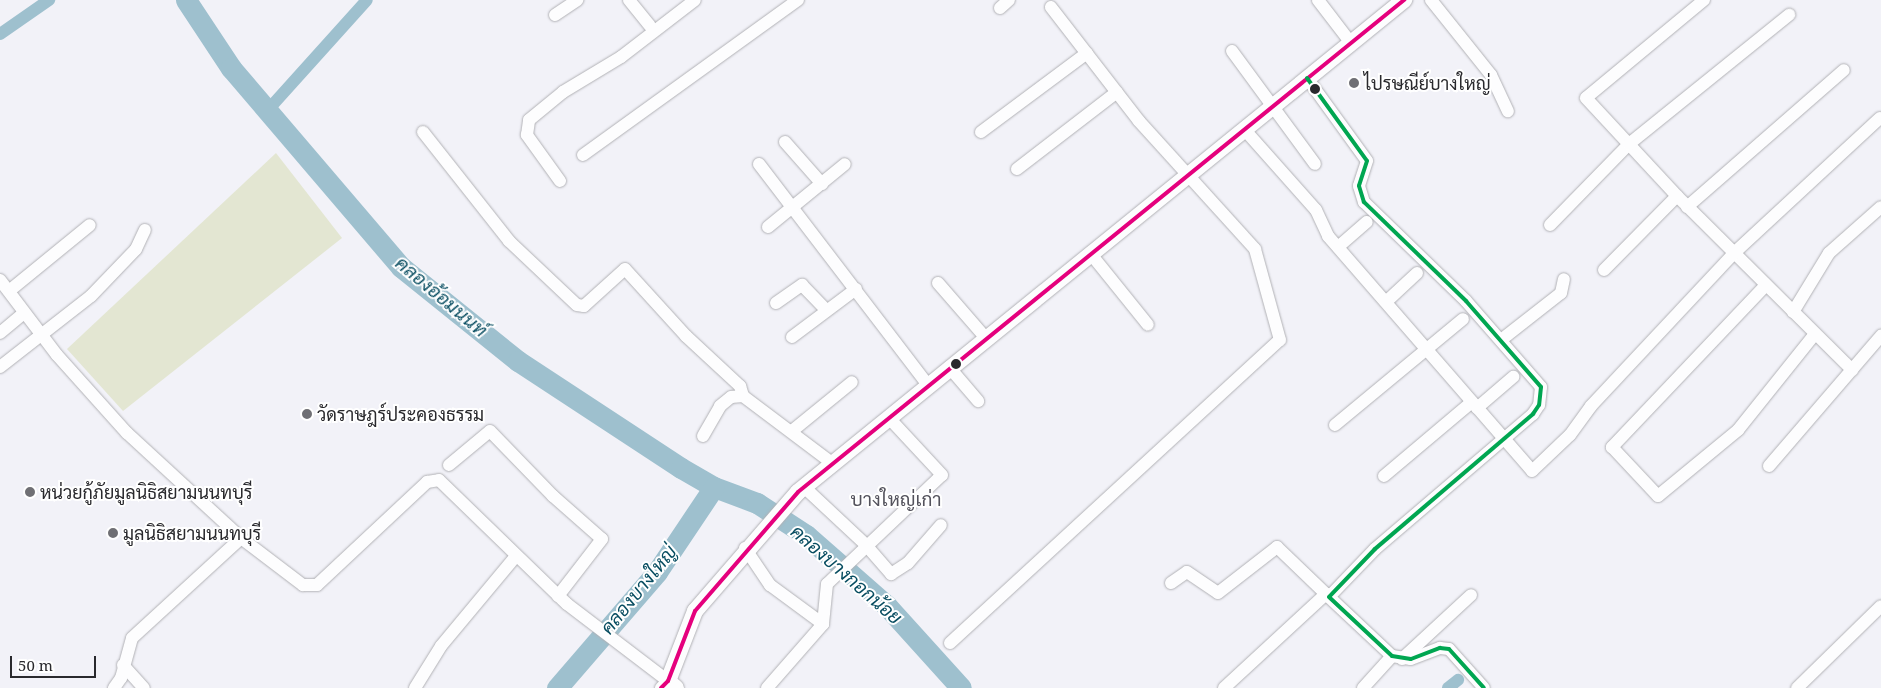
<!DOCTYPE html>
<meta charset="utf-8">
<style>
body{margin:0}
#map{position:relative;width:1881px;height:688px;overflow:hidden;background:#f2f2f8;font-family:"Noto Serif",Sarabun,serif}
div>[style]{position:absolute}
.green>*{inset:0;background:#e3e6d2}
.canal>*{height:12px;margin:-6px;padding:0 6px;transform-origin:6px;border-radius:6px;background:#9ec0ce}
.river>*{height:21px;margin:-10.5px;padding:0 10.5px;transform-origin:10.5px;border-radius:10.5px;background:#9ec0ce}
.roads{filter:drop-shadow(0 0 1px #b1b1b5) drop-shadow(0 0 1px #b1b1b5)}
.minor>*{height:12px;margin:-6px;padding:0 6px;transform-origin:6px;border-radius:6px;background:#fdfdfe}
.tertiary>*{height:16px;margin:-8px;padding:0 8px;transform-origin:8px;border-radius:8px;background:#fdfdfe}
.bus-1>*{height:4px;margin:-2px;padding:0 2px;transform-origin:2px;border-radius:2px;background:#e5007d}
.bus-2>*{height:4px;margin:-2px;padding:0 2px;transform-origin:2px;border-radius:2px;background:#00a651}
.dots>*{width:14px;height:14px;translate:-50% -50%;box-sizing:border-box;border:2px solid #fff;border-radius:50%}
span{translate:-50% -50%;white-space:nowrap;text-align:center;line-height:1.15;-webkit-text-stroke:4px #fff;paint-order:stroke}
.poi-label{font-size:18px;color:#29292d}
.left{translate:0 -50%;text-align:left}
.water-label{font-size:19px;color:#084d61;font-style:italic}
.neighbourhood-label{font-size:19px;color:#53525c}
.scale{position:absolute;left:10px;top:656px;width:86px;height:22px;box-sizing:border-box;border:2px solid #29292d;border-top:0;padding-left:6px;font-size:15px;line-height:18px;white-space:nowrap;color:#29292d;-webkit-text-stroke:4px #fff;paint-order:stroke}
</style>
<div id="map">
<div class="green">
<i style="clip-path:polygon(276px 153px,342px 238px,123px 411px,67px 349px)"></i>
</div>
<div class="canal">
<i style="left:0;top:34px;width:60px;rotate:-34.8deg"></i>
<i style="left:267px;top:111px;width:149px;rotate:-48deg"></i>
<i style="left:1448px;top:688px;width:13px;rotate:-39deg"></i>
</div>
<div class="river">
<i style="left:186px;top:0;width:82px;rotate:56.5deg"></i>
<i style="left:231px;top:68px;width:262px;rotate:49.5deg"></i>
<i style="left:401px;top:267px;width:150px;rotate:38.8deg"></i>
<i style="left:518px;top:361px;width:195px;rotate:33.3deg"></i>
<i style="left:681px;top:468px;width:38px;rotate:30deg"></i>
<i style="left:714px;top:487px;width:46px;rotate:20.4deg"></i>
<i style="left:757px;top:503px;width:59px;rotate:33.1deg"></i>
<i style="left:806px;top:535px;width:108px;rotate:41.2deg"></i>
<i style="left:887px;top:606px;width:110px;rotate:47.9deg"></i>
<i style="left:557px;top:688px;width:153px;rotate:-49.2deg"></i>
<i style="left:657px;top:572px;width:102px;rotate:-56.2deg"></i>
</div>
<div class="roads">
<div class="minor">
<i style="left:629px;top:0;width:33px;rotate:51deg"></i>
<i style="left:1318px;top:0;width:54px;rotate:52.5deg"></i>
<i style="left:1431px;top:0;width:96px;rotate:51.3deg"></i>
<i style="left:1491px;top:75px;width:40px;rotate:65deg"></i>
<i style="left:1704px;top:0;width:153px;rotate:140.3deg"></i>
<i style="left:1586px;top:98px;width:134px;rotate:47.1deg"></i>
<i style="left:1677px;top:196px;width:247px;rotate:44.8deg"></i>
<i style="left:1000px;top:8px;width:12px;rotate:-42deg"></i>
<i style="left:555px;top:15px;width:27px;rotate:-34deg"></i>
<i style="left:1232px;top:51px;width:140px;rotate:53.7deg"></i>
<i style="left:1307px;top:78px;width:102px;rotate:54.1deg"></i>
<i style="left:1367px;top:161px;width:26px;rotate:108deg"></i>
<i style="left:1359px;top:186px;width:17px;rotate:73deg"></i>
<i style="left:1364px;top:202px;width:142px;rotate:44.1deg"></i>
<i style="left:1466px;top:301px;width:114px;rotate:48.9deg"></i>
<i style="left:1541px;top:387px;width:18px;rotate:96deg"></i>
<i style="left:1539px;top:405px;width:11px;rotate:124deg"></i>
<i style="left:1533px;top:414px;width:208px;rotate:139.5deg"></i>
<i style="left:1375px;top:549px;width:66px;rotate:133.8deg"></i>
<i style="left:1329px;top:597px;width:86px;rotate:43.1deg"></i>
<i style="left:1392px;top:656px;width:19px;rotate:9deg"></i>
<i style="left:1411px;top:659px;width:31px;rotate:-21deg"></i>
<i style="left:1440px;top:648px;width:9px;rotate:6deg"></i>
<i style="left:1449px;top:649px;width:52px;rotate:48.1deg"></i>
<i style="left:1244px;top:129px;width:108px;rotate:48.4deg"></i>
<i style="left:1316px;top:210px;width:29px;rotate:65deg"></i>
<i style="left:1328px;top:236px;width:311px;rotate:49deg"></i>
<i style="left:1532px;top:471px;width:52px;rotate:-43.5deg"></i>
<i style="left:1570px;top:435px;width:36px;rotate:-54deg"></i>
<i style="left:1591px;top:406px;width:208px;rotate:-46.9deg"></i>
<i style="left:1733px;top:254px;width:200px;rotate:-42.8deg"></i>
<i style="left:423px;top:132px;width:139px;rotate:51.7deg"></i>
<i style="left:509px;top:241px;width:93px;rotate:43.3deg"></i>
<i style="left:577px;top:305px;width:7px;rotate:8deg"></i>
<i style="left:584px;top:306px;width:55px;rotate:-42.1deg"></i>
<i style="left:625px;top:269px;width:91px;rotate:47.7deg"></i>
<i style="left:686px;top:336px;width:74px;rotate:42.8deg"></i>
<i style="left:740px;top:386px;width:10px;rotate:73deg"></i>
<i style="left:981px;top:132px;width:132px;rotate:-36.7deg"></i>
<i style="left:785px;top:142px;width:56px;rotate:48.6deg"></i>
<i style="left:583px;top:155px;width:265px;rotate:-35.8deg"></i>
<i style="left:759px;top:164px;width:278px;rotate:52.6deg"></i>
<i style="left:1017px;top:169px;width:126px;rotate:-37.6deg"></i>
<i style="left:560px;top:181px;width:57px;rotate:-125.7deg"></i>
<i style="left:527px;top:135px;width:15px;rotate:-82deg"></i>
<i style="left:529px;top:120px;width:44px;rotate:-39.5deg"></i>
<i style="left:563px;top:92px;width:68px;rotate:-31.1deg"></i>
<i style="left:621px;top:57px;width:93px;rotate:-37.6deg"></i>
<i style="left:1687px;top:207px;width:208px;rotate:-41.1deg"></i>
<i style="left:1550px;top:225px;width:113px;rotate:-45.7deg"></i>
<i style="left:1629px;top:144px;width:206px;rotate:-38.9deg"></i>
<i style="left:768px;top:227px;width:99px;rotate:-39.3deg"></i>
<i style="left:1338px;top:247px;width:38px;rotate:-41deg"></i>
<i style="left:1090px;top:253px;width:92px;rotate:51.1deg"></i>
<i style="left:1604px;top:270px;width:104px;rotate:-45.4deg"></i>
<i style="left:0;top:280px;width:94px;rotate:52.8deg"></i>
<i style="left:57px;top:355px;width:105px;rotate:48.1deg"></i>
<i style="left:127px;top:433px;width:155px;rotate:42.6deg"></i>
<i style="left:241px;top:538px;width:78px;rotate:37.2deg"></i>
<i style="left:303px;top:585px;width:14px"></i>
<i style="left:317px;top:585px;width:151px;rotate:-43.1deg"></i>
<i style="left:427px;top:482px;width:12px;rotate:-9deg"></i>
<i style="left:439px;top:480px;width:178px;rotate:44.1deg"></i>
<i style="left:567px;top:604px;width:127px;rotate:37.3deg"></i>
<i style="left:668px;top:681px;width:10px;rotate:135deg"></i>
<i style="left:938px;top:283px;width:72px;rotate:49deg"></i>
<i style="left:1766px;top:285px;width:224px;rotate:133.5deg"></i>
<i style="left:1612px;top:447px;width:67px;rotate:46.8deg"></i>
<i style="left:1658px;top:496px;width:104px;rotate:-39.5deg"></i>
<i style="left:1738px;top:430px;width:123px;rotate:-51.3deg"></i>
<i style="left:9px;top:291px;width:104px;rotate:-39.2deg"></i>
<i style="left:1387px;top:301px;width:41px;rotate:-43deg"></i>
<i style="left:776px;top:303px;width:32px;rotate:-35deg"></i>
<i style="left:802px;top:285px;width:35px;rotate:46deg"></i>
<i style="left:1793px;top:312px;width:69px;rotate:-58.6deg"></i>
<i style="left:1829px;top:253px;width:69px;rotate:-41.5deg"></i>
<i style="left:0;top:333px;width:31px;rotate:-40deg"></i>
<i style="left:792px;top:337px;width:80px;rotate:-36.9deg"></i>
<i style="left:1501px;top:340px;width:76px;rotate:-38.1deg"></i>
<i style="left:1561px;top:293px;width:14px;rotate:-78deg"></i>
<i style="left:0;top:367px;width:115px;rotate:-38deg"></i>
<i style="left:91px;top:296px;width:65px;rotate:-46.2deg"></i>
<i style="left:136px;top:249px;width:21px;rotate:-65deg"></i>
<i style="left:949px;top:367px;width:45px;rotate:49.5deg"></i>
<i style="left:1477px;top:408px;width:48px;rotate:-40.7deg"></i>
<i style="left:1335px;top:425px;width:166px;rotate:-39.6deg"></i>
<i style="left:792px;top:431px;width:77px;rotate:-39.2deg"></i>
<i style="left:703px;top:436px;width:34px;rotate:-60deg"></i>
<i style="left:720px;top:406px;width:14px;rotate:-39deg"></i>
<i style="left:731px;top:397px;width:12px;rotate:-5deg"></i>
<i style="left:743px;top:396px;width:111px;rotate:37deg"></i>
<i style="left:449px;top:465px;width:53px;rotate:-39.7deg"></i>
<i style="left:490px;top:431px;width:91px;rotate:45.9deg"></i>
<i style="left:553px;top:496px;width:65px;rotate:41.3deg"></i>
<i style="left:602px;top:539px;width:72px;rotate:127.7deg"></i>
<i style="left:1769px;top:466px;width:172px;rotate:-49.3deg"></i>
<i style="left:1384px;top:476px;width:115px;rotate:-40.1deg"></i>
<i style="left:804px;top:487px;width:83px;rotate:43.1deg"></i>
<i style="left:865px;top:544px;width:40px;rotate:49deg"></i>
<i style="left:891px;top:574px;width:20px;rotate:-33deg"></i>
<i style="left:908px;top:563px;width:50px;rotate:-49deg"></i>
<i style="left:745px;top:548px;width:45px;rotate:56deg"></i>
<i style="left:770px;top:585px;width:66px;rotate:36.3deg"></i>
<i style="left:823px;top:624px;width:85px;rotate:131.2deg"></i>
<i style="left:1171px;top:583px;width:19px;rotate:-35deg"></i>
<i style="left:1187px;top:572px;width:37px;rotate:34deg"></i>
<i style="left:1218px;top:593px;width:75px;rotate:-37.9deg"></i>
<i style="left:1277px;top:547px;width:68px;rotate:43.8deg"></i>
<i style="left:823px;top:624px;width:40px;rotate:-84.3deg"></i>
<i style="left:827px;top:584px;width:158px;rotate:-43.5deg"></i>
<i style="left:942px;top:475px;width:78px;rotate:-132.9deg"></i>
<i style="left:950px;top:643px;width:448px;rotate:-42.6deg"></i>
<i style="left:1280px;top:340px;width:94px;rotate:-105.4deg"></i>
<i style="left:1255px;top:249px;width:173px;rotate:-132.2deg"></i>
<i style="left:1139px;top:121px;width:144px;rotate:-127.7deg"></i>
<i style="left:1402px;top:659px;width:94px;rotate:-42.8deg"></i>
<i style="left:123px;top:665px;width:31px;rotate:48deg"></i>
<i style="left:114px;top:688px;width:12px;rotate:-55deg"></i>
<i style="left:121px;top:678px;width:41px;rotate:-74.6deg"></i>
<i style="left:132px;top:638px;width:148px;rotate:-42.5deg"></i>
<i style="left:415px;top:688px;width:49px;rotate:-58.2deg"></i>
<i style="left:441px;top:646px;width:117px;rotate:-50.2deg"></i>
<i style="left:1224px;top:688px;width:139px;rotate:-42.7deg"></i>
<i style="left:1326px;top:594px;width:4px;rotate:45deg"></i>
<i style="left:1363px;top:688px;width:43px;rotate:-47.8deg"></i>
<i style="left:1797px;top:688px;width:117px;rotate:-44.3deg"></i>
</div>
<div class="tertiary">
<i style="left:676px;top:688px;width:11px;rotate:-139deg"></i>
<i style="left:668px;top:681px;width:75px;rotate:-68.9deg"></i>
<i style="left:695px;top:611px;width:157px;rotate:-49.1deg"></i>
<i style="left:798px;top:492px;width:781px;rotate:-39.07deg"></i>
</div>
</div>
<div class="bus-1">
<i style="left:661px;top:688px;width:10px;rotate:-45deg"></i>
<i style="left:668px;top:681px;width:75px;rotate:-68.9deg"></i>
<i style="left:695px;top:611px;width:157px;rotate:-49.1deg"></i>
<i style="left:798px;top:492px;width:781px;rotate:-39.07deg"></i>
</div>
<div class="bus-2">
<i style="left:1307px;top:78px;width:102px;rotate:54.1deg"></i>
<i style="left:1367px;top:161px;width:26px;rotate:108deg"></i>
<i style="left:1359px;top:186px;width:17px;rotate:73deg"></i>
<i style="left:1364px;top:202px;width:142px;rotate:44.1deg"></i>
<i style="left:1466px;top:301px;width:114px;rotate:48.9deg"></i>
<i style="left:1541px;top:387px;width:18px;rotate:96deg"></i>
<i style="left:1539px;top:405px;width:11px;rotate:124deg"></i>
<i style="left:1533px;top:414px;width:208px;rotate:139.5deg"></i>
<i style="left:1375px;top:549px;width:66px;rotate:133.8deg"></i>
<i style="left:1329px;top:597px;width:86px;rotate:43.1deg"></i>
<i style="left:1392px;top:656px;width:19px;rotate:9deg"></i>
<i style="left:1411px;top:659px;width:31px;rotate:-21deg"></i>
<i style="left:1440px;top:648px;width:9px;rotate:6deg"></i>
<i style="left:1449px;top:649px;width:52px;rotate:48.1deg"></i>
</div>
<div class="dots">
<i style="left:1354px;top:83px;background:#6f6f74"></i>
<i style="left:1315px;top:89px;background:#29292d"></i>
<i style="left:956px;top:364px;background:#29292d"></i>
<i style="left:307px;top:414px;background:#6f6f74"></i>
<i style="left:30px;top:492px;background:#6f6f74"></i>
<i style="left:113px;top:533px;background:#6f6f74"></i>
</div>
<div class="poi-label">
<span class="left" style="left:1364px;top:83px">ไปรษณีย์บางใหญ่</span>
<span class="left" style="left:317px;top:414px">วัดราษฎร์ประคองธรรม</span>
<span class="left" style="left:40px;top:492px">หน่วยกู้ภัยมูลนิธิสยามนนทบุรี</span>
<span class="left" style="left:123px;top:533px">มูลนิธิสยามนนทบุรี</span>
</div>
<div class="water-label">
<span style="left:441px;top:297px;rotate:40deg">คลองอ้อมนนท์</span>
<span style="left:846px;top:575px;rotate:41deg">คลองบางกอกน้อย</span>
<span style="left:639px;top:590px;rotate:-51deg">คลองบางใหญ่</span>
</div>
<div class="neighbourhood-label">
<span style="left:896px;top:500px">บางใหญ่เก่า</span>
</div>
<div class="scale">50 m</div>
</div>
